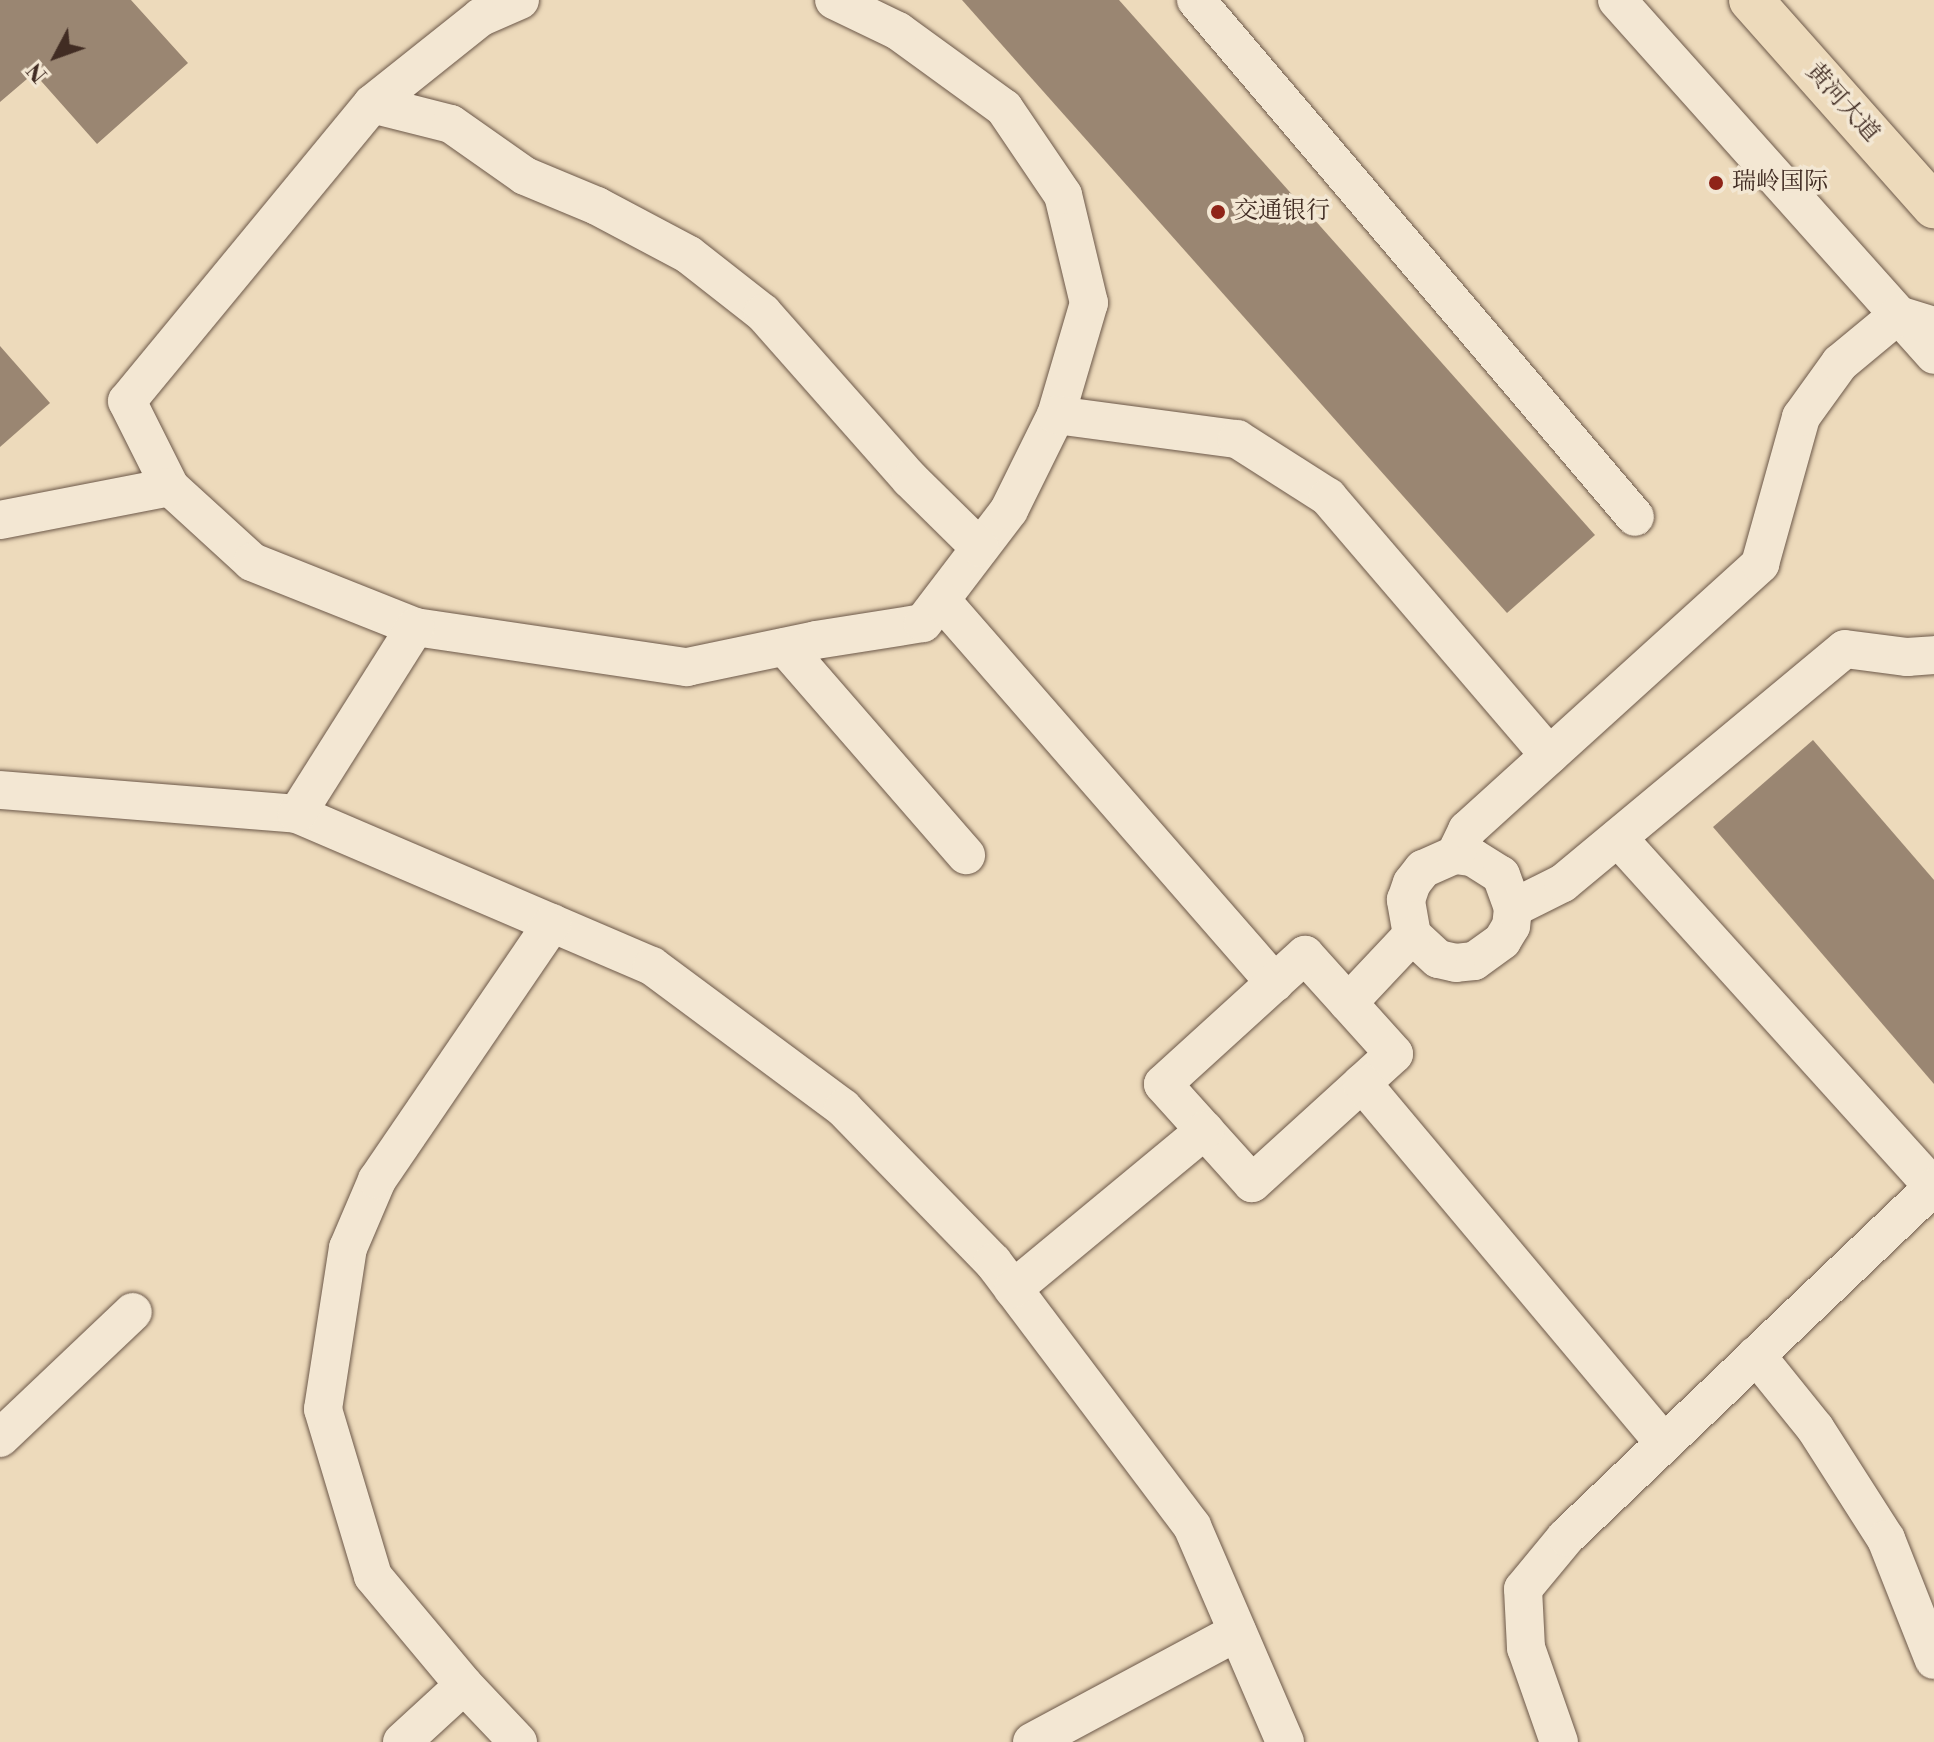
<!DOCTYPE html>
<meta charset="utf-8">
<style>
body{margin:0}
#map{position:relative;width:1934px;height:1742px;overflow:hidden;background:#eddabb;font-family:"Libre Bodoni","Noto Serif SC",serif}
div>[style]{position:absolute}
.building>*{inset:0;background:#9a8672}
.roads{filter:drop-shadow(0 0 2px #6c5849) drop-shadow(0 0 2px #6c5849)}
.minor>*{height:38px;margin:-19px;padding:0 19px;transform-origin:19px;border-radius:19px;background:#f3e7d3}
.major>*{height:44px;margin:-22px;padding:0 22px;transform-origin:22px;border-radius:22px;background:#eddabb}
.dots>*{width:22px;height:22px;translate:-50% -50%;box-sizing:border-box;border:4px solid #f3e7d3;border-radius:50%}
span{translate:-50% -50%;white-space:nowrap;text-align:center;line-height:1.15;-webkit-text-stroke:7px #f3e7d3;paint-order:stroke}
.street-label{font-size:24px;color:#412c23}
.poi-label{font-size:24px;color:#412c23}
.left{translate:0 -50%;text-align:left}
.north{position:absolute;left:16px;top:16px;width:80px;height:80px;-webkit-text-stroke:6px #f3e7d3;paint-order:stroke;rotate:229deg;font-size:22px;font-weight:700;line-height:32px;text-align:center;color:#412c23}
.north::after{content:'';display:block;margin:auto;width:28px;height:36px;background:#412c23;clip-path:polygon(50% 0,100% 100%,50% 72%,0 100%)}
</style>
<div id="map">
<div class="building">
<i style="clip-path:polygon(0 0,131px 0,188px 63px,97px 144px,34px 73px,0 102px)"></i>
<i style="clip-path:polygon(962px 0,1119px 0,1595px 535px,1507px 613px)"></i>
<i style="clip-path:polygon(0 346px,50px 403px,0 447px)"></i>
<i style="clip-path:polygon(1813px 740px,1934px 880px,1934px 1084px,1713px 827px)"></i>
</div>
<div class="roads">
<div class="minor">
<i style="left:520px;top:0;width:43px;rotate:156.4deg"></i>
<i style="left:481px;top:17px;width:139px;rotate:141.4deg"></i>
<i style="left:372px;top:104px;width:385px;rotate:129.5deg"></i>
<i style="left:127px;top:401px;width:96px;rotate:63.4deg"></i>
<i style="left:170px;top:487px;width:111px;rotate:42.4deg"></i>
<i style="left:252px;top:562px;width:175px;rotate:21.7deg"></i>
<i style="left:415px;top:627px;width:275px;rotate:8.4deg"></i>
<i style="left:687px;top:667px;width:132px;rotate:-11.8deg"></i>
<i style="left:816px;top:640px;width:108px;rotate:-9deg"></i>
<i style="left:923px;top:623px;width:142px;rotate:-52.7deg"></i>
<i style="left:1009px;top:510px;width:106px;rotate:-63.7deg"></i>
<i style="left:1056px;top:415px;width:117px;rotate:-73.6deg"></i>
<i style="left:1089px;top:303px;width:111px;rotate:-103.5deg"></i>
<i style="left:1063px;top:195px;width:105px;rotate:-124.1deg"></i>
<i style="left:1004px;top:108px;width:131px;rotate:-144deg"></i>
<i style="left:898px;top:31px;width:71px;rotate:-154.2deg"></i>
<i style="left:1196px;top:0;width:678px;rotate:49.66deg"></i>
<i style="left:1617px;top:0;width:476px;rotate:48.2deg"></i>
<i style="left:372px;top:104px;width:81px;rotate:14.2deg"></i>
<i style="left:451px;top:124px;width:90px;rotate:35.1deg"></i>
<i style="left:525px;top:176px;width:78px;rotate:22.6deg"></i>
<i style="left:597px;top:206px;width:104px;rotate:28deg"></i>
<i style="left:689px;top:255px;width:94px;rotate:38.1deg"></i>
<i style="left:763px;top:313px;width:222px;rotate:48.5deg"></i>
<i style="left:910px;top:479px;width:98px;rotate:44.6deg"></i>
<i style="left:1056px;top:415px;width:183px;rotate:7.6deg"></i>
<i style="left:1237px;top:439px;width:108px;rotate:32.5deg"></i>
<i style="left:1328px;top:497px;width:340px;rotate:49.4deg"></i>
<i style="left:0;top:520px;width:173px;rotate:-11deg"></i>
<i style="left:941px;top:600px;width:508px;rotate:48.91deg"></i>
<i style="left:785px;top:647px;width:276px;rotate:49deg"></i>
<i style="left:0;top:790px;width:298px;rotate:4.6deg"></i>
<i style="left:297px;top:814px;width:386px;rotate:23.2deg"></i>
<i style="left:652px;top:966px;width:238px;rotate:36.6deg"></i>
<i style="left:843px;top:1108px;width:215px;rotate:45.8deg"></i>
<i style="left:993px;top:1262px;width:331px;rotate:53deg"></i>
<i style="left:1192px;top:1526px;width:235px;rotate:66.7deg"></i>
<i style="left:297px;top:814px;width:221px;rotate:-57.7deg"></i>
<i style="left:1618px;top:838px;width:472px;rotate:47.9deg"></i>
<i style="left:1455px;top:855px;width:17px;rotate:7deg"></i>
<i style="left:1472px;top:857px;width:34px;rotate:32deg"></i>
<i style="left:1501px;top:875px;width:35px;rotate:70deg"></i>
<i style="left:1513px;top:908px;width:18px;rotate:96deg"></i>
<i style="left:1511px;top:926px;width:17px;rotate:121deg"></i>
<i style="left:1502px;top:941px;width:34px;rotate:144deg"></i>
<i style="left:1474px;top:961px;width:18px;rotate:174deg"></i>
<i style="left:1456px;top:963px;width:18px;rotate:-167deg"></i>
<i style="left:1438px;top:959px;width:35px;rotate:-137deg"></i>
<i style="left:1412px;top:935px;width:36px;rotate:-100deg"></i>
<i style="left:1406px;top:900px;width:18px;rotate:-71deg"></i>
<i style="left:1412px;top:883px;width:18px;rotate:-52deg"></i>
<i style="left:1423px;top:869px;width:35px;rotate:-24deg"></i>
<i style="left:1455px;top:855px;width:28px;rotate:-64deg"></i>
<i style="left:1467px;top:830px;width:396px;rotate:-42.2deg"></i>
<i style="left:1760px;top:564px;width:153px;rotate:-74.4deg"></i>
<i style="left:1801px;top:417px;width:67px;rotate:-54.2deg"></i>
<i style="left:1840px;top:363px;width:75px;rotate:-39.6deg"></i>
<i style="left:1898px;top:315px;width:38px;rotate:17deg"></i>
<i style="left:1513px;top:908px;width:56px;rotate:-26.6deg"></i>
<i style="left:1563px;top:883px;width:366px;rotate:-39.7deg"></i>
<i style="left:1845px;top:649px;width:63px;rotate:7.4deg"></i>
<i style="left:1907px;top:657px;width:27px;rotate:-4deg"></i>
<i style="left:1305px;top:955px;width:133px;rotate:48deg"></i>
<i style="left:1394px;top:1054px;width:192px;rotate:137.7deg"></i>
<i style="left:1252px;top:1183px;width:133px;rotate:-132deg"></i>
<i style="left:1163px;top:1084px;width:192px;rotate:-42.3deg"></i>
<i style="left:1348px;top:1003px;width:93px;rotate:-46.7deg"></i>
<i style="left:1362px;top:1083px;width:470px;rotate:50deg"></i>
<i style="left:1013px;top:1289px;width:249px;rotate:-39.6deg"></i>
<i style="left:1756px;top:1355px;width:94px;rotate:51.1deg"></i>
<i style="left:1815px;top:1428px;width:132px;rotate:57.4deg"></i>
<i style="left:1886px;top:1539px;width:130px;rotate:68.4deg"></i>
<i style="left:0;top:1438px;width:183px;rotate:-43.5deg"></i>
<i style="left:402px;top:1742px;width:84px;rotate:-42.6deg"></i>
<i style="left:518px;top:1742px;width:79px;rotate:-133.5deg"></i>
<i style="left:464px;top:1685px;width:142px;rotate:-129.9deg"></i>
<i style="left:373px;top:1576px;width:174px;rotate:-106.7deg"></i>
<i style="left:323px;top:1409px;width:163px;rotate:-81.2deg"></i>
<i style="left:348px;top:1248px;width:74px;rotate:-66.9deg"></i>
<i style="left:377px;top:1180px;width:311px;rotate:-55.7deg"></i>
<i style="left:1032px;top:1742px;width:233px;rotate:-28.2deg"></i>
<i style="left:1559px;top:1742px;width:100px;rotate:-109.3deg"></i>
<i style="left:1526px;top:1648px;width:59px;rotate:-92.9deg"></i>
<i style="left:1523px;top:1589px;width:67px;rotate:-50.4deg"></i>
<i style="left:1566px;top:1537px;width:507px;rotate:-43.64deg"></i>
</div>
<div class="major">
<i style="left:1751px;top:0;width:276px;rotate:48.4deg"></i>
</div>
</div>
<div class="dots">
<i style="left:1716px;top:183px;background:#8f2418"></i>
<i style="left:1218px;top:212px;background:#8f2418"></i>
</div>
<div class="street-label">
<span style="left:1842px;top:103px;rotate:48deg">黄河大道</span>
</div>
<div class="poi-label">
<span class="left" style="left:1732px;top:183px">瑞岭国际</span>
<span class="left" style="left:1234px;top:212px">交通银行</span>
</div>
<div class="north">N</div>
</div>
